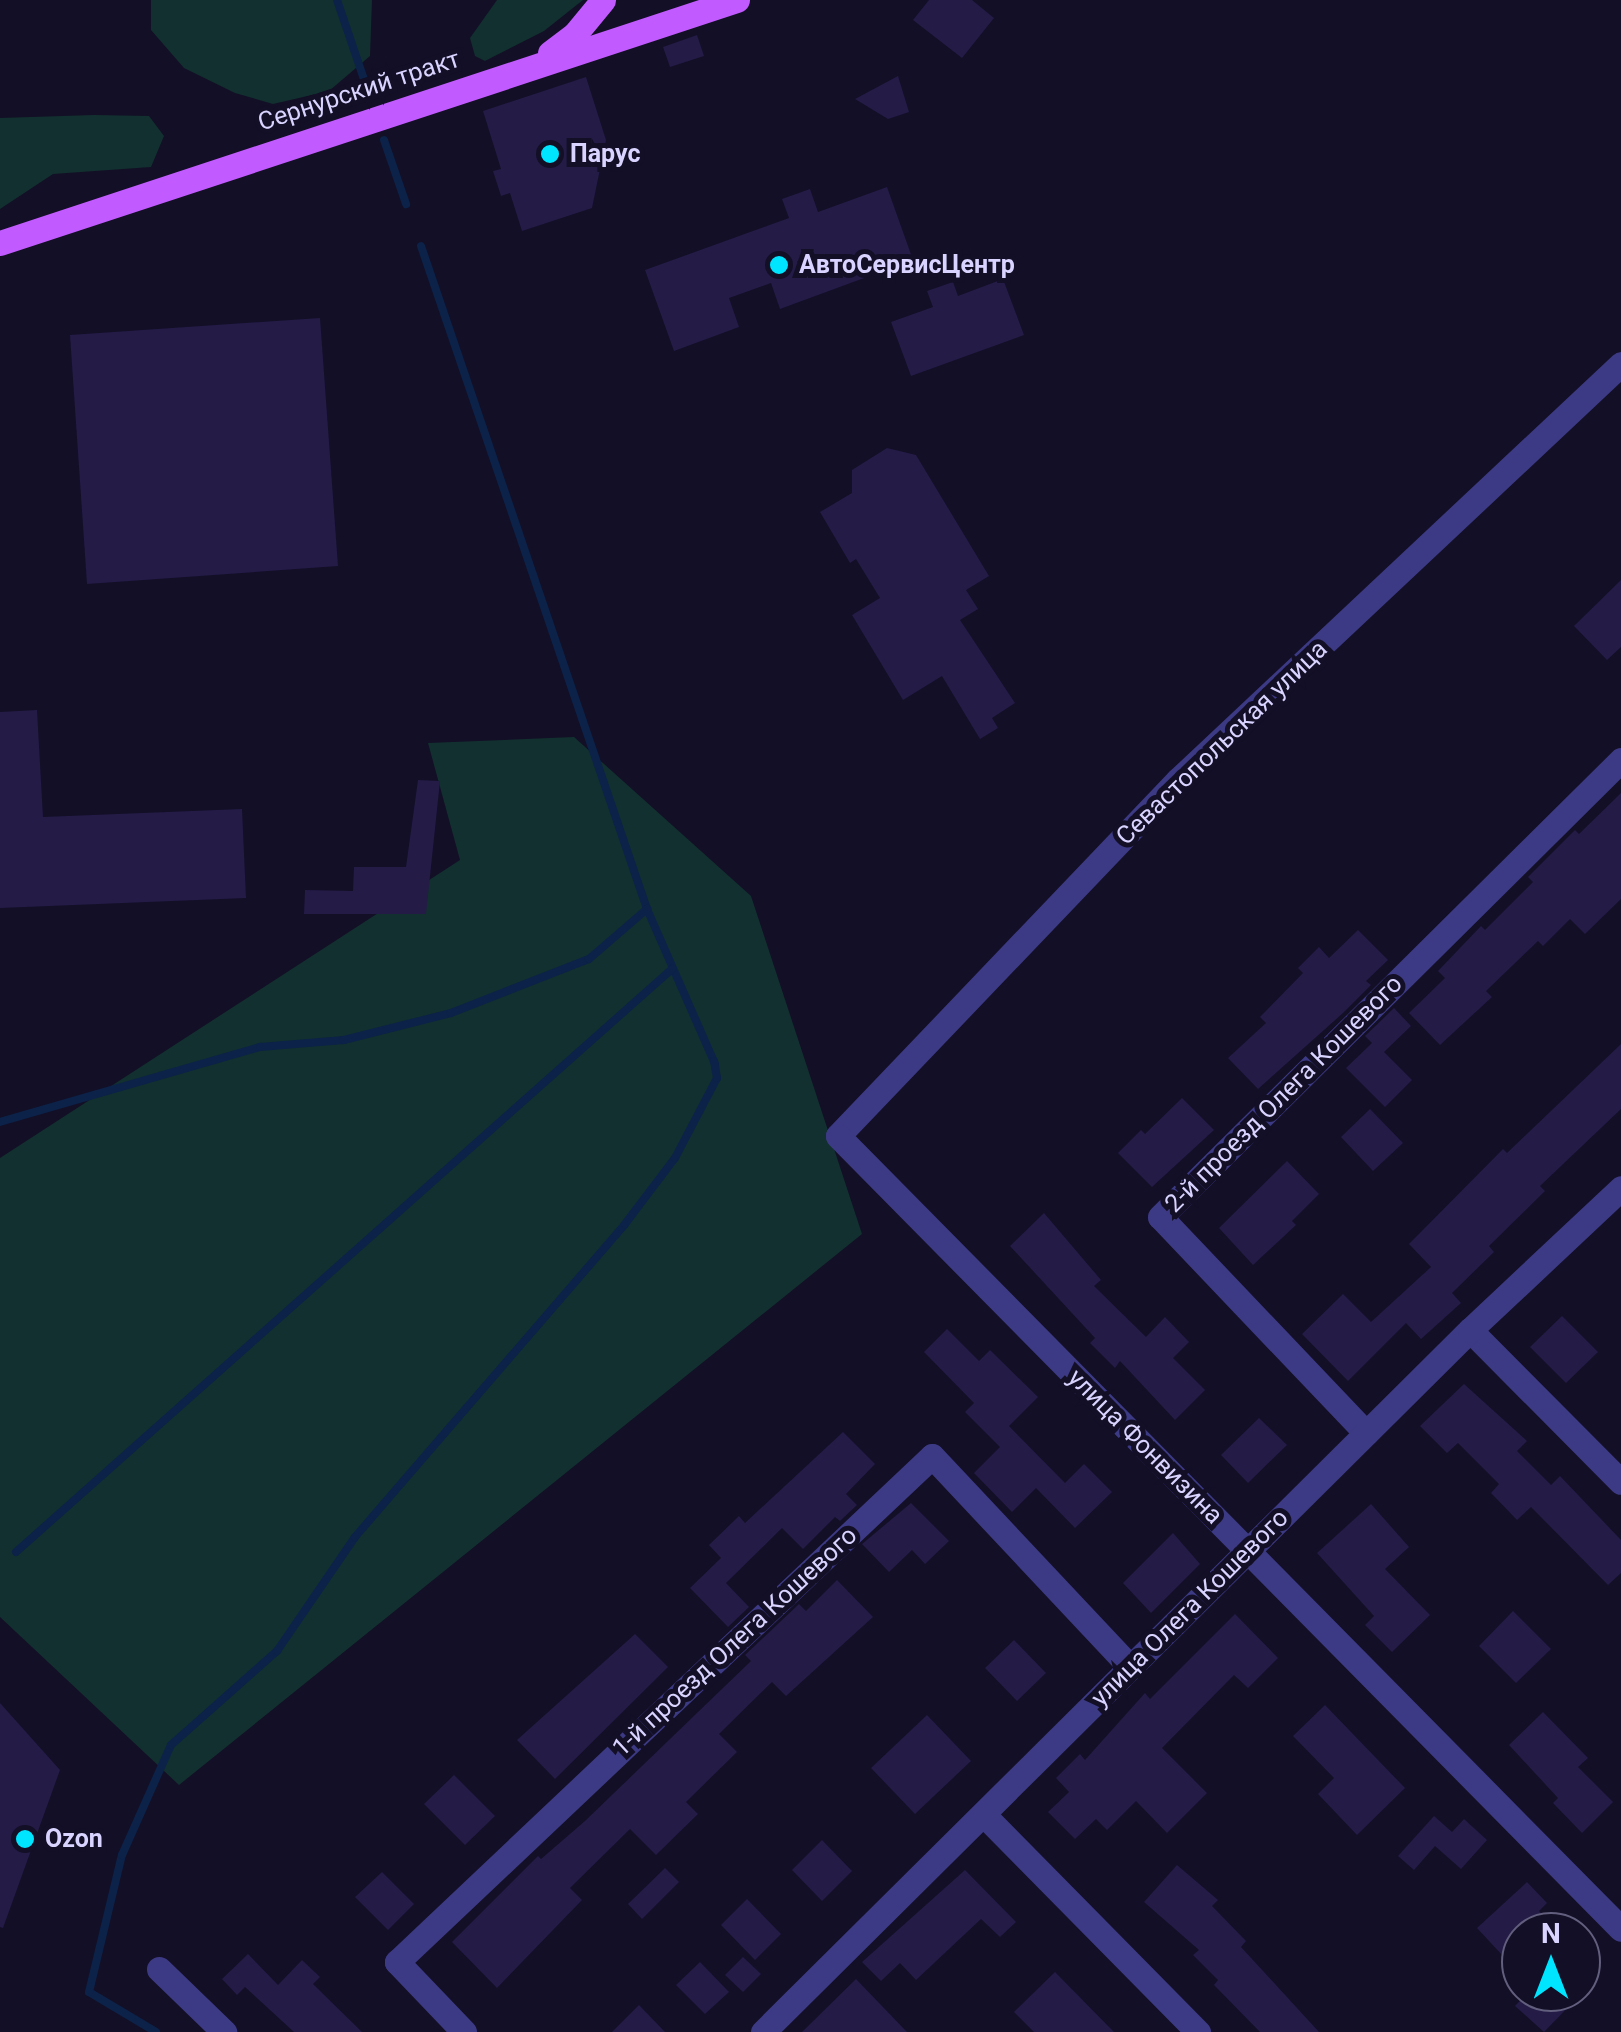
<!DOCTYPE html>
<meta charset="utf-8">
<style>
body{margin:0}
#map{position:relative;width:1621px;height:2032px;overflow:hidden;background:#130f26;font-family:Roboto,sans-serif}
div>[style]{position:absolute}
.green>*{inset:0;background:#12302f}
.stream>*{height:8px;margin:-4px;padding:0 4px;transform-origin:4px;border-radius:4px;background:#0c2248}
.building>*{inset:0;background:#241b47}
.minor>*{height:25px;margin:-12.5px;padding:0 12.5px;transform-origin:12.5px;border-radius:12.5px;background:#3d3a85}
.major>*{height:25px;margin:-12.5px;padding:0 12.5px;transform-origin:12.5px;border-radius:12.5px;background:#c25bff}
.dots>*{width:28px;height:28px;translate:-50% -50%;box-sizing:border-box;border:5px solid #130f26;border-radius:50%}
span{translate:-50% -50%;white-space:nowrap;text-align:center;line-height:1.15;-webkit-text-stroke:10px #130f26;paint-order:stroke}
.street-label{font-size:25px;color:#d9d4ff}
.poi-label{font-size:25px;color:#d9d4ff;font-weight:700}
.left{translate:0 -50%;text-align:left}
.north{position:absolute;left:1501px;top:1912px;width:100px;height:100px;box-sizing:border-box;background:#130f26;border:2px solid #625e7d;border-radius:50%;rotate:0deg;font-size:28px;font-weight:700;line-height:40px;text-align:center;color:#d9d4ff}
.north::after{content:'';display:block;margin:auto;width:35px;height:45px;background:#00e5ff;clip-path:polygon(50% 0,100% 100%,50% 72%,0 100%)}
</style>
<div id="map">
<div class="green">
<i style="clip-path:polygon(151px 0,372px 0,370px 56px,329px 91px,273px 104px,235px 93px,184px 68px,151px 30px)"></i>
<i style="clip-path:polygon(497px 0,583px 0,544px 31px,485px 61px,475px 56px,470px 38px)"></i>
<i style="clip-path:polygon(94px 115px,149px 116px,164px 136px,151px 167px,53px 174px,0 209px,0 118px)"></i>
<i style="clip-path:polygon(574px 737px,751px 896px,862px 1234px,179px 1785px,0 1617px,0 1158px,460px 860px,428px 743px)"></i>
</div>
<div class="stream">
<i style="left:337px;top:0;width:99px;rotate:71.2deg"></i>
<i style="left:384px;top:140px;width:68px;rotate:71deg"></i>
<i style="left:421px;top:246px;width:700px;rotate:71.18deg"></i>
<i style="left:647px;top:909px;width:169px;rotate:66.3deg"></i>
<i style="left:0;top:1122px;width:271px;rotate:-16.1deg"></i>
<i style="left:260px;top:1047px;width:84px;rotate:-4.8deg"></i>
<i style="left:344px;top:1040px;width:110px;rotate:-14.2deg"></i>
<i style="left:451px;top:1013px;width:148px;rotate:-21.4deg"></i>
<i style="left:589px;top:959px;width:77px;rotate:-40.8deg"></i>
<i style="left:16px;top:1552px;width:878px;rotate:-41.63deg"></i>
<i style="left:156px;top:2032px;width:78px;rotate:-149.2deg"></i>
<i style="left:89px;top:1992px;width:141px;rotate:-76.5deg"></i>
<i style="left:122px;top:1855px;width:120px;rotate:-66deg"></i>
<i style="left:171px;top:1745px;width:142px;rotate:-41.6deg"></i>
<i style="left:277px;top:1651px;width:138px;rotate:-55.6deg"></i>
<i style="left:355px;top:1537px;width:413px;rotate:-49.2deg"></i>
<i style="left:625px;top:1224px;width:83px;rotate:-52.9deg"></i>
<i style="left:675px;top:1158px;width:90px;rotate:-62.3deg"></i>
<i style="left:717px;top:1078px;width:17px;rotate:-100deg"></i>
</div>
<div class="building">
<i style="clip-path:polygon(929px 0,972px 0,994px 18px,962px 58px,913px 20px)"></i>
<i style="clip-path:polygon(697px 35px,704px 56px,670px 67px,663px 47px)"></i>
<i style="clip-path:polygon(898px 76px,909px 112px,888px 119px,855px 99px)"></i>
<i style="clip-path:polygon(586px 77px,606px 140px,592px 208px,522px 231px,510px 193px,501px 196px,493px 171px,501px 169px,483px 111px)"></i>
<i style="clip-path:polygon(887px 187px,913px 260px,780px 309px,771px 283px,729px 298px,739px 327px,674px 351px,645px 270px,789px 218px,782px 199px,810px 189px,818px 212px)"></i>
<i style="clip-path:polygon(1003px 279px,1024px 335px,911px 376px,891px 322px,933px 307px,927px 291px,953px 282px,958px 296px)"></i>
<i style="clip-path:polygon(320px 318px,338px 566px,87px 584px,70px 335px)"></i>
<i style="clip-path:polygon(887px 448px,916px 455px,989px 576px,966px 590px,978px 609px,960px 620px,1015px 703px,992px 718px,998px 728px,980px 739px,942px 676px,903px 700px,852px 615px,880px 598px,856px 559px,850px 563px,820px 512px,852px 493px,852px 470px)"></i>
<i style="clip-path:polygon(1621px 580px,1621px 647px,1607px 660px,1574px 626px)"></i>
<i style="clip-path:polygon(37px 710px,43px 817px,242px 809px,246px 898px,0 908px,0 712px)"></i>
<i style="clip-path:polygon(418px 780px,440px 781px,426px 914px,304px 914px,305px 890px,353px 891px,354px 867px,406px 867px)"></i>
<i style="clip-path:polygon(1621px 793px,1621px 899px,1585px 934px,1570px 919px,1543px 946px,1538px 941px,1486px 991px,1492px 997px,1440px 1045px,1409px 1013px,1445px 978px,1438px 971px,1481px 926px,1485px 930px,1533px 882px,1528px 877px,1575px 830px,1579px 834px)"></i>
<i style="clip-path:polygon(1358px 930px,1388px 960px,1366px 981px,1371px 985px,1343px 1013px,1258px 1089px,1228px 1058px,1266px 1023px,1260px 1017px,1303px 973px,1298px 968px,1319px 947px,1329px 958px)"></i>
<i style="clip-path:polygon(1394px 1008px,1411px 1026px,1384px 1052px,1412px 1080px,1385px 1107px,1346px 1068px,1372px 1043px,1365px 1036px)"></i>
<i style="clip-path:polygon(1621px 1044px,1621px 1109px,1540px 1186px,1545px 1191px,1489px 1246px,1494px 1252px,1452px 1293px,1461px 1303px,1421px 1339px,1406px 1323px,1348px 1381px,1302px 1334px,1343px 1294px,1371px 1322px,1431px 1267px,1409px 1244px,1503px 1149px,1507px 1153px)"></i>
<i style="clip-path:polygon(1182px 1098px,1214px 1130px,1152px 1187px,1118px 1153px,1141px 1130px,1145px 1134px)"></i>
<i style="clip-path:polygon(1370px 1109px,1403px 1143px,1373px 1171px,1341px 1137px)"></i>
<i style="clip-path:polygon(1287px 1161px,1319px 1194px,1292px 1221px,1296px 1225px,1253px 1265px,1219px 1228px)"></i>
<i style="clip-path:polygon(1044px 1213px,1101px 1280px,1094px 1286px,1146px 1337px,1165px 1317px,1189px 1342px,1173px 1358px,1205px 1390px,1175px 1420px,1120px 1361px,1115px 1368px,1090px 1343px,1095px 1338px,1010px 1246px)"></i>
<i style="clip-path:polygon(1562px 1316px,1598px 1352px,1566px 1383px,1530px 1347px)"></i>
<i style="clip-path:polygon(947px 1329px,979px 1361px,990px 1350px,1038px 1397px,1009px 1426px,1065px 1483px,1084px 1464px,1112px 1492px,1075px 1528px,1036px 1488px,1012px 1512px,974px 1473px,1000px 1447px,965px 1412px,974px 1403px,924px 1352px)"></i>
<i style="clip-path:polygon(1464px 1384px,1527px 1441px,1517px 1451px,1551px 1485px,1560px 1476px,1621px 1540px,1621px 1573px,1608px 1585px,1531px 1507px,1517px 1520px,1491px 1493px,1499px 1484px,1458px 1443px,1447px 1453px,1420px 1426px)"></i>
<i style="clip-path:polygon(1259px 1418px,1287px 1445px,1248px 1483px,1221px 1455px)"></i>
<i style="clip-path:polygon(843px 1432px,875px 1464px,846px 1494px,857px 1505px,840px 1521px,835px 1517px,803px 1549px,782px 1528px,726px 1583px,749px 1607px,728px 1627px,690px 1588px,721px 1558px,709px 1545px,739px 1516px,745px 1523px)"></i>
<i style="clip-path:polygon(911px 1503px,949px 1541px,925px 1564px,912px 1550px,889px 1572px,862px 1544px)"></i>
<i style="clip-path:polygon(1371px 1504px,1409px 1547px,1385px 1569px,1430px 1615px,1392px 1652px,1365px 1625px,1374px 1616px,1317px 1553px)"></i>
<i style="clip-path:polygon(1173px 1533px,1200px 1564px,1151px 1613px,1123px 1583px)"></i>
<i style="clip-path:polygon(837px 1580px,873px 1617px,786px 1696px,772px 1682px,719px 1734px,737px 1752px,686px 1802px,698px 1814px,656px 1855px,630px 1829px,570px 1888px,582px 1900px,497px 1988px,452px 1942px,538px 1856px,541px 1859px,585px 1821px,698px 1712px,751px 1661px,745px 1655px,799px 1604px,806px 1611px)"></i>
<i style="clip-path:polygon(1513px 1611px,1551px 1649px,1516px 1683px,1479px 1646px)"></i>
<i style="clip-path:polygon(1235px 1614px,1278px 1658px,1248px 1688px,1234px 1675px,1162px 1748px,1207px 1793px,1167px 1833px,1136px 1801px,1107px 1830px,1096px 1819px,1075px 1839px,1048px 1812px,1069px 1792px,1056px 1778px,1080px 1754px,1085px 1760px,1145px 1693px,1150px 1699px)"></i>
<i style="clip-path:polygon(635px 1634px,668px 1667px,555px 1779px,517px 1740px)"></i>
<i style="clip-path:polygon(1014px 1640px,1046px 1673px,1017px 1701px,985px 1668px)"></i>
<i style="clip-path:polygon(0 1703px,60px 1770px,3px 1928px,0 1927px)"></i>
<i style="clip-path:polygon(1325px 1705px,1405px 1788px,1357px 1835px,1318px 1794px,1334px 1778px,1293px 1736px)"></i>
<i style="clip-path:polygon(1543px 1712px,1588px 1758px,1578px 1767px,1613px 1802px,1582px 1833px,1553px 1803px,1558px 1798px,1509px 1745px)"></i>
<i style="clip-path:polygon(927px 1715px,971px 1761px,915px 1814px,871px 1768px)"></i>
<i style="clip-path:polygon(454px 1775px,495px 1816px,465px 1845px,424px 1804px)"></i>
<i style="clip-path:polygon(1434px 1816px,1452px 1832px,1464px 1819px,1487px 1840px,1461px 1869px,1435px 1846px,1414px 1870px,1398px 1856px)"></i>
<i style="clip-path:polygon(822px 1840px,852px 1871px,822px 1901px,792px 1870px)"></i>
<i style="clip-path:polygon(1177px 1865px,1218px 1900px,1212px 1906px,1246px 1941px,1241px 1947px,1319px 2032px,1260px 2032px,1214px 1985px,1218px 1980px,1193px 1955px,1199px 1950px,1144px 1902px)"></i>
<i style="clip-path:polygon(665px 1868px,679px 1882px,642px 1919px,628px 1904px)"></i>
<i style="clip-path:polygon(965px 1870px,1016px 1922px,1000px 1937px,981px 1919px,916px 1980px,900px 1963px,881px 1981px,862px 1962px)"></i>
<i style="clip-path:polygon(382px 1872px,414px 1904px,388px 1930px,355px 1897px)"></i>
<i style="clip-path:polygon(1527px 1882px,1547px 1903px,1539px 1911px,1558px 1932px,1521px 1932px,1521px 1939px,1503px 1956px,1477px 1928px)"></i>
<i style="clip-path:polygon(747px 1899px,781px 1934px,755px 1960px,721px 1925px)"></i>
<i style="clip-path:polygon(248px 1954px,278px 1985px,302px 1960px,320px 1977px,313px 1984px,362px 2032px,294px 2032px,245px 1987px,237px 1995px,222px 1979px)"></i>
<i style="clip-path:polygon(743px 1957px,761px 1974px,743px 1992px,725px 1975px)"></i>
<i style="clip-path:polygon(700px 1962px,729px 1992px,705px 2014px,676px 1985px)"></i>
<i style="clip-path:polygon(1055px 1972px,1114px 2032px,1034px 2032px,1014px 2012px)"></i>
<i style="clip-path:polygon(856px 1979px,907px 2032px,802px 2032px)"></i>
<i style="clip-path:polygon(1528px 1992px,1583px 1992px,1544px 2032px,1515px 2006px)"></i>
<i style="clip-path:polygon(639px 2005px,665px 2032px,612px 2032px)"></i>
</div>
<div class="minor">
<i style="left:1621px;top:364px;width:608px;rotate:136.8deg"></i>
<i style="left:1178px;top:780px;width:492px;rotate:133.7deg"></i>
<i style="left:838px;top:1136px;width:1114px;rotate:45.36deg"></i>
<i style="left:1470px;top:1330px;width:214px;rotate:45.2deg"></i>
<i style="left:1366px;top:1433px;width:298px;rotate:-133.6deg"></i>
<i style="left:1160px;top:1217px;width:649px;rotate:-44.75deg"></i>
<i style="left:984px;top:1815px;width:305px;rotate:45.4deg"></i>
<i style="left:159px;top:1969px;width:91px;rotate:44.1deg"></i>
<i style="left:464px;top:2032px;width:97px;rotate:-133.7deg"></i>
<i style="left:397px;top:1962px;width:736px;rotate:-43.4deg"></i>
<i style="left:932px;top:1456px;width:289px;rotate:46.8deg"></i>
<i style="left:763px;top:2032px;width:996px;rotate:-44.8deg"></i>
<i style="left:1470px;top:1330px;width:207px;rotate:-43.2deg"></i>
</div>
<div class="major">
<i style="left:550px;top:53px;width:31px;rotate:-37deg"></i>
<i style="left:575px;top:34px;width:44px;rotate:-50.5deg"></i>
<i style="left:0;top:243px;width:776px;rotate:-18.25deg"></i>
</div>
<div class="dots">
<i style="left:550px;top:154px;background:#00e5ff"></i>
<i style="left:779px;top:265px;background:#00e5ff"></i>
<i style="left:25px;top:1839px;background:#00e5ff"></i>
</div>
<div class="street-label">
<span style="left:359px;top:91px;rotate:-18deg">Сернурский тракт</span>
<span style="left:1222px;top:743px;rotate:-44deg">Севастопольская улица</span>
<span style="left:1284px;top:1094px;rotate:-45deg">2-й проезд Олега Кошевого</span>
<span style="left:1145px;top:1447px;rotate:45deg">улица Фонвизина</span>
<span style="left:1190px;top:1608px;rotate:-45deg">улица Олега Кошевого</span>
<span style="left:735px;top:1642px;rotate:-43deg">1-й проезд Олега Кошевого</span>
</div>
<div class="poi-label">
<span class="left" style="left:570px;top:154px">Парус</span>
<span class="left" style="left:799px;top:265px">АвтоСервисЦентр</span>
<span class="left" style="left:45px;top:1839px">Ozon</span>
</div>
<div class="north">N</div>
</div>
